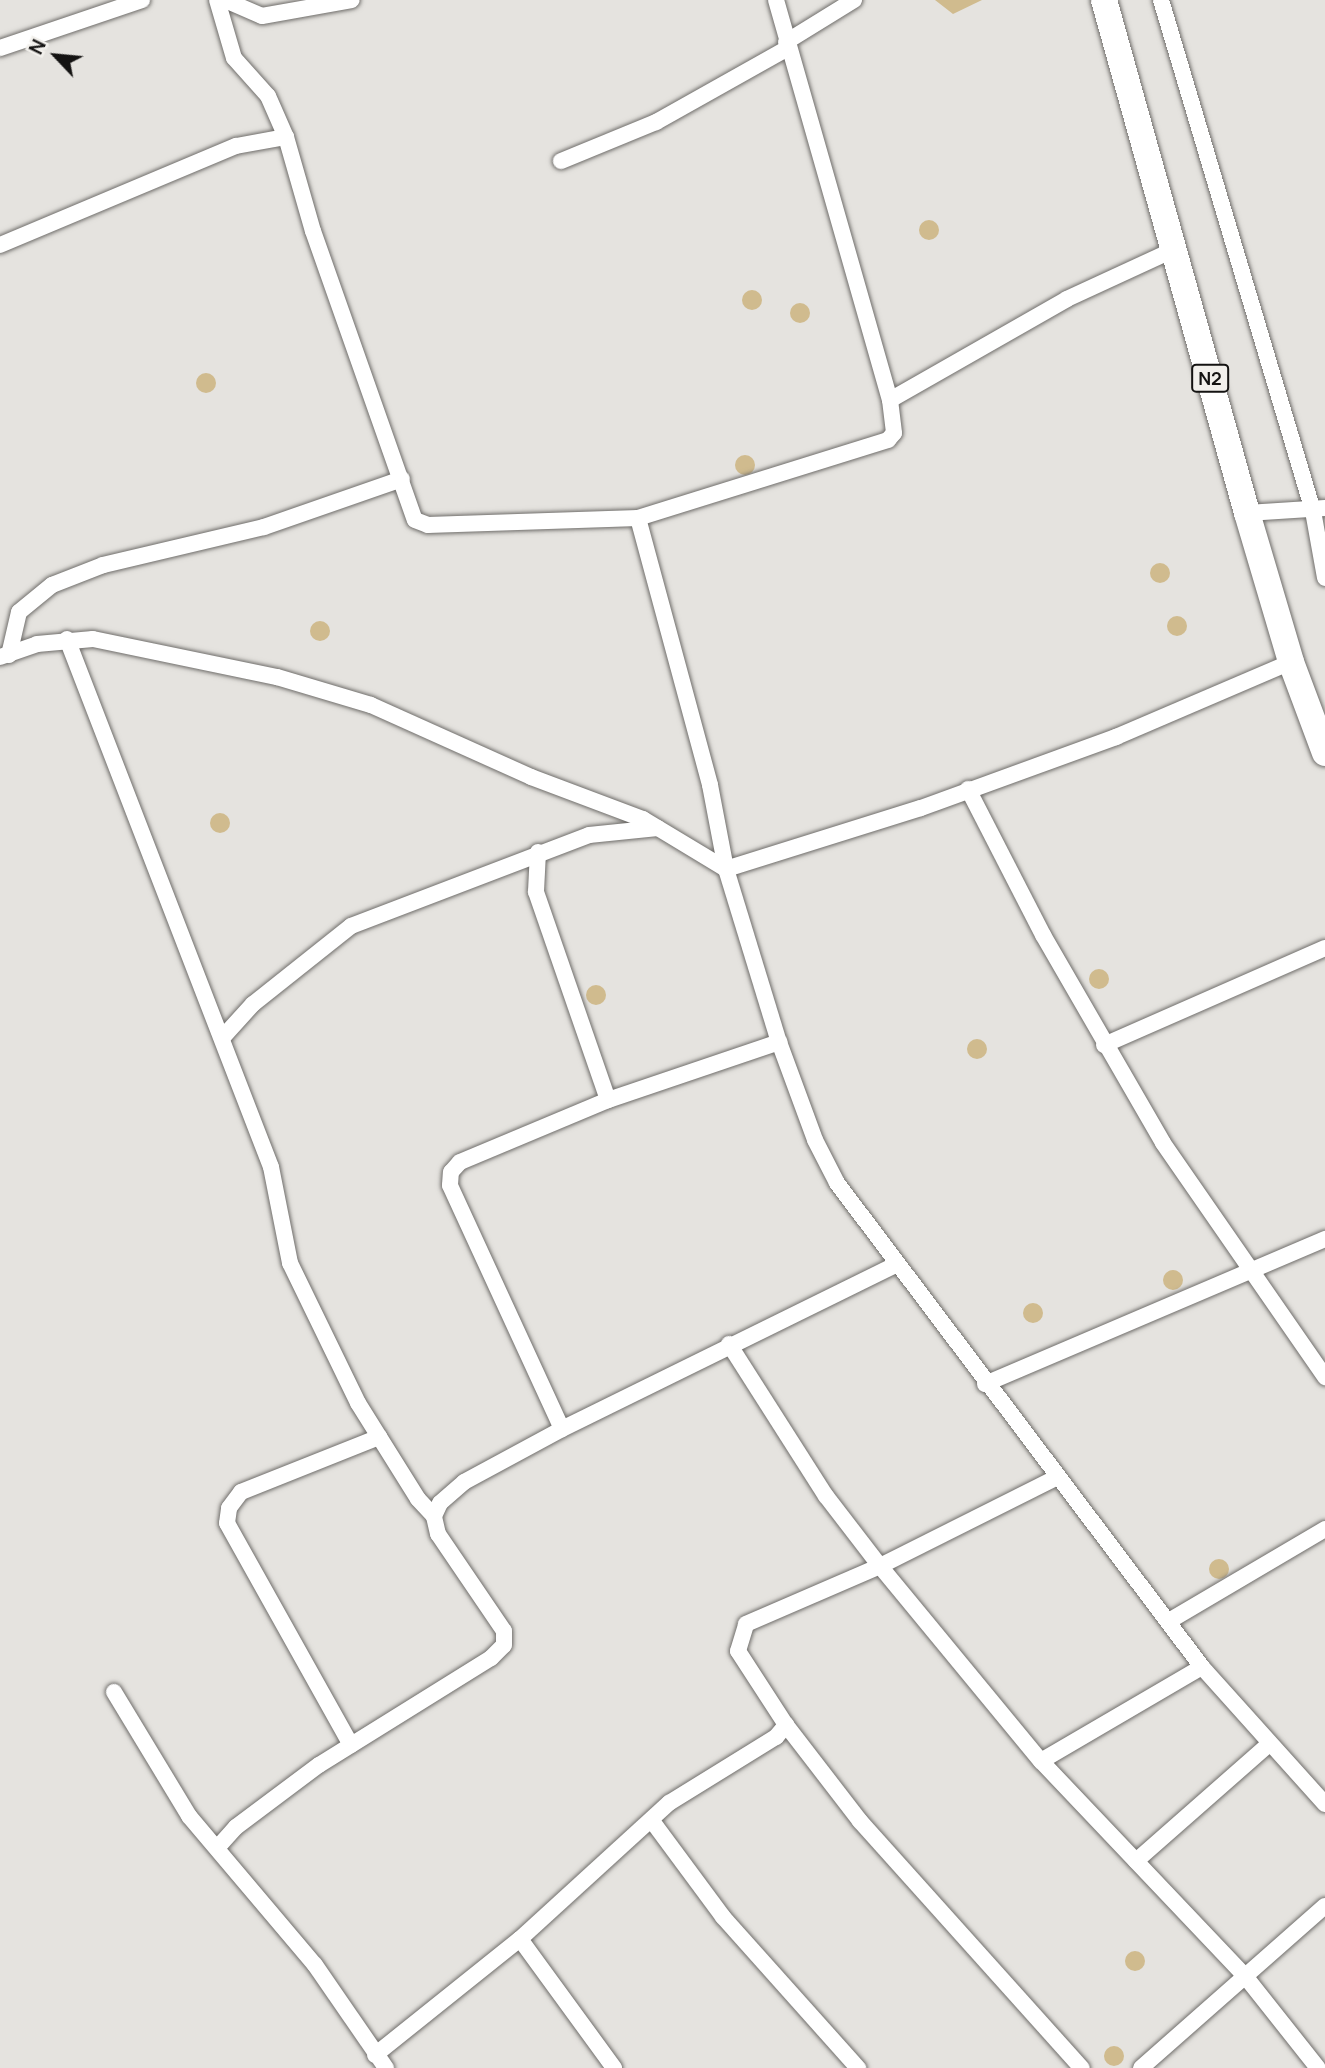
<!DOCTYPE html>
<style>
body{margin:0}
#map{position:relative;width:1325px;height:2068px;overflow:hidden;background:#e5e3df;font-family:Manrope,sans-serif}
div>[style]{position:absolute}
.building>*{inset:0;background:#d0bb8e}
.round{border-radius:50%}
.roads{filter:drop-shadow(0 0 2px #6f6d6a) drop-shadow(0 0 2px #6f6d6a)}
.minor>*{height:16px;margin:-8px;padding:0 8px;transform-origin:8px;border-radius:8px;background:#fff}
.trunk>*{height:26px;margin:-13px;padding:0 13px;transform-origin:13px;border-radius:13px;background:#fff}
span{translate:-50% -50%;white-space:nowrap;text-align:center;line-height:1.15;-webkit-text-stroke:5px #f2f0ec;paint-order:stroke}
.shield-label span{padding:2px 5px;background:#f2f0ec;border:2px solid;border-radius:5px;-webkit-text-stroke-width:0}
.shield-label{font-size:18px;color:#141312;font-weight:700}
.north{position:absolute;left:21px;top:21px;width:70px;height:70px;-webkit-text-stroke:5px #f2f0ec;paint-order:stroke;rotate:296deg;font-size:19px;font-weight:700;line-height:28px;text-align:center;color:#141312}
.north::after{content:'';display:block;margin:auto;width:24px;height:32px;background:#141312;clip-path:polygon(50% 0,100% 100%,50% 72%,0 100%)}
</style>
<div id="map">
<div class="building">
<i style="clip-path:polygon(935px 0,982px 0,953px 14px)"></i>
<i class="round" style="left:919px;top:220px;width:20px;height:20px"></i>
<i class="round" style="left:742px;top:290px;width:20px;height:20px"></i>
<i class="round" style="left:790px;top:303px;width:20px;height:20px"></i>
<i class="round" style="left:196px;top:373px;width:20px;height:20px"></i>
<i class="round" style="left:735px;top:455px;width:20px;height:20px"></i>
<i class="round" style="left:1150px;top:563px;width:20px;height:20px"></i>
<i class="round" style="left:1167px;top:616px;width:20px;height:20px"></i>
<i class="round" style="left:310px;top:621px;width:20px;height:20px"></i>
<i class="round" style="left:210px;top:813px;width:20px;height:20px"></i>
<i class="round" style="left:1089px;top:969px;width:20px;height:20px"></i>
<i class="round" style="left:586px;top:985px;width:20px;height:20px"></i>
<i class="round" style="left:967px;top:1039px;width:20px;height:20px"></i>
<i class="round" style="left:1163px;top:1270px;width:20px;height:20px"></i>
<i class="round" style="left:1023px;top:1303px;width:20px;height:20px"></i>
<i class="round" style="left:1209px;top:1559px;width:20px;height:20px"></i>
<i class="round" style="left:1125px;top:1951px;width:20px;height:20px"></i>
<i class="round" style="left:1104px;top:2046px;width:20px;height:20px"></i>
</div>
<div class="roads">
<div class="minor">
<i style="left:217px;top:0;width:60px;rotate:73.7deg"></i>
<i style="left:234px;top:58px;width:51px;rotate:48.2deg"></i>
<i style="left:268px;top:96px;width:45px;rotate:66.3deg"></i>
<i style="left:225px;top:0;width:40px;rotate:23.4deg"></i>
<i style="left:262px;top:16px;width:91px;rotate:-10.1deg"></i>
<i style="left:776px;top:0;width:416px;rotate:74.1deg"></i>
<i style="left:890px;top:400px;width:204px;rotate:-29.7deg"></i>
<i style="left:1067px;top:299px;width:119px;rotate:-24.8deg"></i>
<i style="left:1161px;top:0;width:533px;rotate:73.43deg"></i>
<i style="left:1313px;top:511px;width:68px;rotate:79.8deg"></i>
<i style="left:786px;top:42px;width:80px;rotate:-31.7deg"></i>
<i style="left:0;top:48px;width:150px;rotate:-18.7deg"></i>
<i style="left:561px;top:161px;width:103px;rotate:-22.3deg"></i>
<i style="left:656px;top:122px;width:151px;rotate:-29.3deg"></i>
<i style="left:0;top:245px;width:256px;rotate:-22.8deg"></i>
<i style="left:236px;top:146px;width:51px;rotate:-10.2deg"></i>
<i style="left:286px;top:137px;width:98px;rotate:74deg"></i>
<i style="left:313px;top:231px;width:306px;rotate:70.6deg"></i>
<i style="left:415px;top:520px;width:14px;rotate:21deg"></i>
<i style="left:428px;top:525px;width:210px;rotate:-1.9deg"></i>
<i style="left:890px;top:400px;width:33px;rotate:83deg"></i>
<i style="left:894px;top:433px;width:9px;rotate:131deg"></i>
<i style="left:888px;top:440px;width:262px;rotate:162.7deg"></i>
<i style="left:638px;top:518px;width:277px;rotate:74.9deg"></i>
<i style="left:710px;top:785px;width:86px;rotate:79.2deg"></i>
<i style="left:726px;top:869px;width:181px;rotate:73deg"></i>
<i style="left:779px;top:1042px;width:104px;rotate:69.8deg"></i>
<i style="left:815px;top:1140px;width:48px;rotate:62.9deg"></i>
<i style="left:837px;top:1183px;width:606px;rotate:52.98deg"></i>
<i style="left:1202px;top:1667px;width:184px;rotate:48.1deg"></i>
<i style="left:1247px;top:513px;width:78px;rotate:-3.7deg"></i>
<i style="left:67px;top:639px;width:566px;rotate:68.88deg"></i>
<i style="left:271px;top:1167px;width:98px;rotate:78.8deg"></i>
<i style="left:290px;top:1263px;width:156px;rotate:64.1deg"></i>
<i style="left:358px;top:1403px;width:113px;rotate:58deg"></i>
<i style="left:418px;top:1499px;width:23px;rotate:47deg"></i>
<i style="left:9px;top:655px;width:44px;rotate:-76.9deg"></i>
<i style="left:19px;top:612px;width:43px;rotate:-39.3deg"></i>
<i style="left:52px;top:585px;width:55px;rotate:-21.4deg"></i>
<i style="left:103px;top:565px;width:165px;rotate:-13.3deg"></i>
<i style="left:264px;top:527px;width:146px;rotate:-19.2deg"></i>
<i style="left:0;top:657px;width:39px;rotate:-19deg"></i>
<i style="left:37px;top:644px;width:56px;rotate:-5.1deg"></i>
<i style="left:93px;top:639px;width:188px;rotate:11.7deg"></i>
<i style="left:277px;top:677px;width:98px;rotate:16.6deg"></i>
<i style="left:371px;top:705px;width:175px;rotate:24.2deg"></i>
<i style="left:531px;top:777px;width:120px;rotate:20.6deg"></i>
<i style="left:643px;top:819px;width:97px;rotate:31.1deg"></i>
<i style="left:726px;top:869px;width:204px;rotate:-17.4deg"></i>
<i style="left:921px;top:808px;width:208px;rotate:-20deg"></i>
<i style="left:1116px;top:737px;width:190px;rotate:-23.2deg"></i>
<i style="left:968px;top:789px;width:164px;rotate:62.8deg"></i>
<i style="left:1043px;top:935px;width:240px;rotate:60deg"></i>
<i style="left:1163px;top:1143px;width:285px;rotate:55.3deg"></i>
<i style="left:538px;top:852px;width:40px;rotate:92.9deg"></i>
<i style="left:536px;top:892px;width:220px;rotate:70.9deg"></i>
<i style="left:223px;top:1037px;width:45px;rotate:-47.7deg"></i>
<i style="left:253px;top:1004px;width:125px;rotate:-38.5deg"></i>
<i style="left:351px;top:926px;width:255px;rotate:-20.9deg"></i>
<i style="left:589px;top:835px;width:69px;rotate:-5.8deg"></i>
<i style="left:1104px;top:1045px;width:241px;rotate:-23.7deg"></i>
<i style="left:729px;top:1344px;width:180px;rotate:57.5deg"></i>
<i style="left:826px;top:1496px;width:88px;rotate:52.4deg"></i>
<i style="left:880px;top:1566px;width:253px;rotate:50.5deg"></i>
<i style="left:1041px;top:1761px;width:296px;rotate:46.5deg"></i>
<i style="left:1245px;top:1976px;width:117px;rotate:51.6deg"></i>
<i style="left:985px;top:1384px;width:370px;rotate:-23.1deg"></i>
<i style="left:562px;top:1429px;width:268px;rotate:-114.7deg"></i>
<i style="left:450px;top:1185px;width:13px;rotate:-86deg"></i>
<i style="left:451px;top:1172px;width:13px;rotate:-48deg"></i>
<i style="left:460px;top:1162px;width:160px;rotate:-22.7deg"></i>
<i style="left:608px;top:1100px;width:181px;rotate:-18.7deg"></i>
<i style="left:1169px;top:1621px;width:181px;rotate:-30.5deg"></i>
<i style="left:114px;top:1692px;width:145px;rotate:58.8deg"></i>
<i style="left:189px;top:1816px;width:195px;rotate:49.8deg"></i>
<i style="left:315px;top:1965px;width:125px;rotate:55.4deg"></i>
<i style="left:786px;top:1725px;width:121px;rotate:52.4deg"></i>
<i style="left:860px;top:1821px;width:332px;rotate:48.1deg"></i>
<i style="left:351px;top:1745px;width:254px;rotate:-119.2deg"></i>
<i style="left:227px;top:1523px;width:15px;rotate:-82deg"></i>
<i style="left:229px;top:1508px;width:20px;rotate:-53deg"></i>
<i style="left:241px;top:1492px;width:149px;rotate:-21.7deg"></i>
<i style="left:1041px;top:1761px;width:186px;rotate:-30.3deg"></i>
<i style="left:652px;top:1821px;width:119px;rotate:53.5deg"></i>
<i style="left:723px;top:1917px;width:203px;rotate:48.2deg"></i>
<i style="left:218px;top:1847px;width:27px;rotate:-48deg"></i>
<i style="left:236px;top:1827px;width:104px;rotate:-36.8deg"></i>
<i style="left:319px;top:1765px;width:203px;rotate:-31.9deg"></i>
<i style="left:491px;top:1658px;width:18px;rotate:-45deg"></i>
<i style="left:504px;top:1645px;width:14px;rotate:-90deg"></i>
<i style="left:504px;top:1631px;width:117px;rotate:-124.2deg"></i>
<i style="left:438px;top:1534px;width:18px;rotate:-103deg"></i>
<i style="left:434px;top:1516px;width:14px;rotate:-65deg"></i>
<i style="left:440px;top:1503px;width:32px;rotate:-41deg"></i>
<i style="left:464px;top:1482px;width:111px;rotate:-28.4deg"></i>
<i style="left:562px;top:1429px;width:373px;rotate:-26.2deg"></i>
<i style="left:1136px;top:1861px;width:176px;rotate:-41.3deg"></i>
<i style="left:520px;top:1939px;width:160px;rotate:53.9deg"></i>
<i style="left:375px;top:2055px;width:186px;rotate:-38.7deg"></i>
<i style="left:520px;top:1939px;width:202px;rotate:-42.4deg"></i>
<i style="left:669px;top:1803px;width:126px;rotate:-31.7deg"></i>
<i style="left:776px;top:1737px;width:16px;rotate:-50deg"></i>
<i style="left:786px;top:1725px;width:88px;rotate:-123deg"></i>
<i style="left:738px;top:1651px;width:28px;rotate:-73deg"></i>
<i style="left:746px;top:1624px;width:146px;rotate:-23.4deg"></i>
<i style="left:880px;top:1566px;width:197px;rotate:-26.6deg"></i>
<i style="left:1141px;top:2068px;width:245px;rotate:-41.4deg"></i>
</div>
<div class="trunk">
<i style="left:1104px;top:0;width:533px;rotate:74.42deg"></i>
<i style="left:1247px;top:513px;width:155px;rotate:73.5deg"></i>
<i style="left:1291px;top:662px;width:97px;rotate:69.5deg"></i>
</div>
</div>
<div class="shield-label">
<span style="left:1210px;top:378px">N2</span>
</div>
<div class="north">N</div>
</div>
